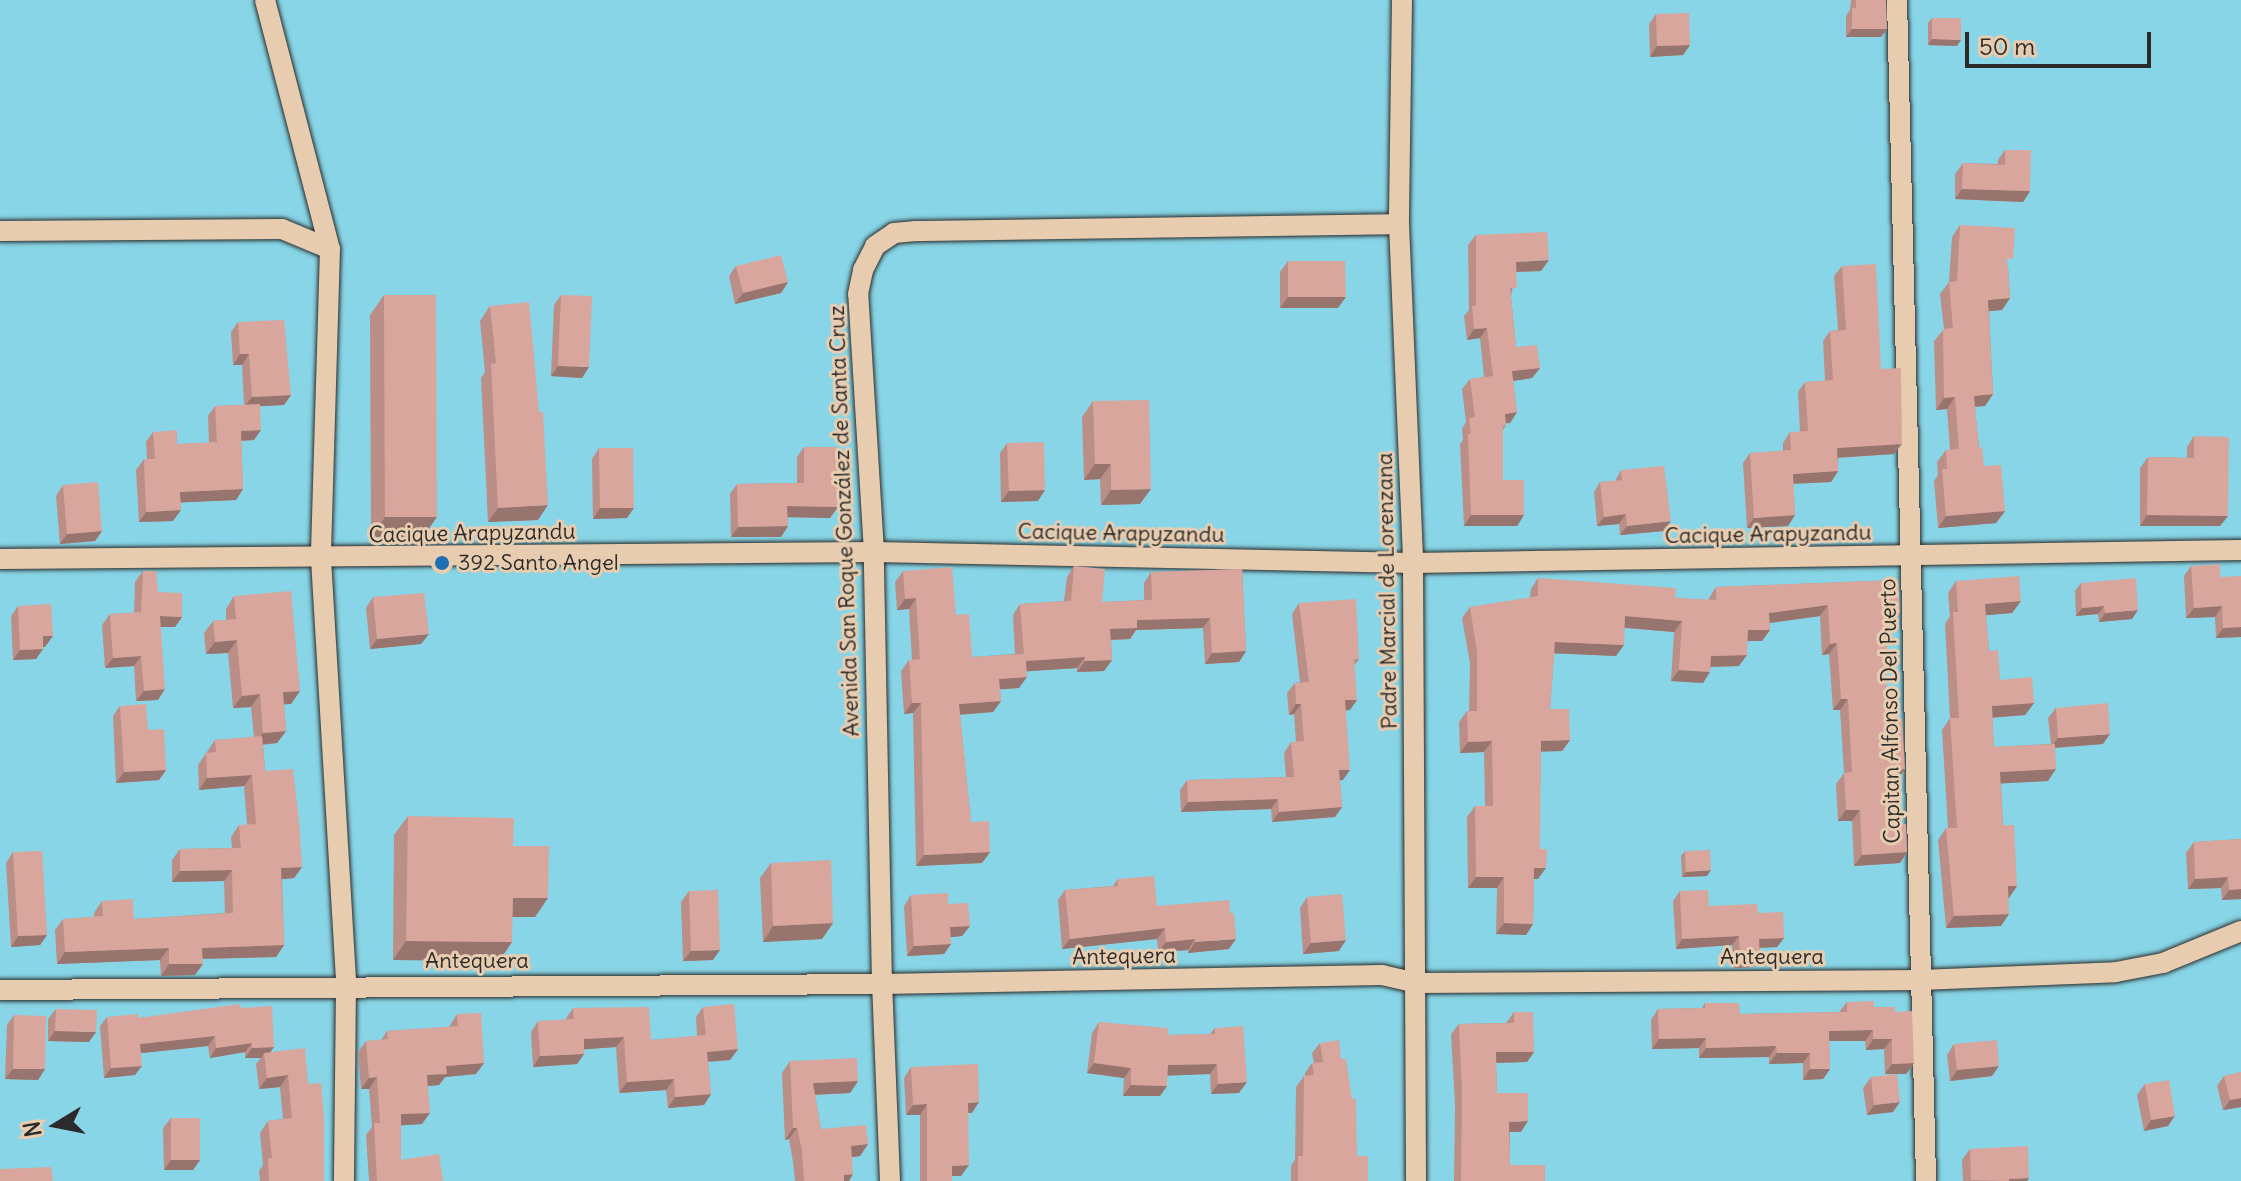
<!DOCTYPE html>
<meta charset="utf-8">
<style>
body{margin:0}
#map{position:relative;width:2241px;height:1181px;overflow:hidden;background:#ebc8af;font-family:Delius,sans-serif}
div>[style]{position:absolute}
.water>*{inset:0;background:#87d5e6}
.roads{filter:drop-shadow(0 0 2px #2b2b2b) drop-shadow(0 0 2px #2b2b2b)}
.street>*{height:20px;margin:-10px;padding:0 10px;transform-origin:10px;border-radius:10px;background:#e8ccaf}
.wall>*{inset:0;background:#bb8f87}
.shaded-wall>*{inset:0;background:#98746e}
.building>*{inset:0;background:#d9a69d}
.dots>*{width:22px;height:22px;translate:-50% -50%;box-sizing:border-box;border:4px solid #e8ccaf;border-radius:50%}
span{translate:-50% -50%;white-space:nowrap;text-align:center;line-height:1.15;-webkit-text-stroke:6px #e8ccaf;paint-order:stroke}
.street-label{font-size:22px;color:#2b2b2b}
.poi-label{font-size:22px;color:#2b2b2b}
.left{translate:0 -50%;text-align:left}
.north{position:absolute;left:16px;top:1085px;width:80px;height:80px;-webkit-text-stroke:6px #e8ccaf;paint-order:stroke;rotate:260deg;font-size:22px;font-weight:700;line-height:32px;text-align:center;color:#2b2b2b}
.north::after{content:'';display:block;margin:auto;width:28px;height:36px;background:#2b2b2b;clip-path:polygon(50% 0,100% 100%,50% 72%,0 100%)}
.scale{position:absolute;left:1965px;top:32px;width:186px;height:36px;box-sizing:border-box;border:4px solid #2b2b2b;border-top:0;padding-left:10px;font-size:24px;line-height:28px;white-space:nowrap;color:#2b2b2b;-webkit-text-stroke:6px #e8ccaf;paint-order:stroke}
</style>
<div id="map">
<div class="water">
<i style="clip-path:polygon(0 0,2241px 0,2241px 1181px,0 1181px)"></i>
</div>
<div class="roads">
<div class="street">
<i style="left:265px;top:0;width:257px;rotate:75.4deg"></i>
<i style="left:330px;top:249px;width:310px;rotate:91.7deg"></i>
<i style="left:321px;top:559px;width:427px;rotate:86.6deg"></i>
<i style="left:346px;top:985px;width:196px;rotate:90.6deg"></i>
<i style="left:1402px;top:0;width:224px;rotate:90.8deg"></i>
<i style="left:1399px;top:224px;width:339px;rotate:87.6deg"></i>
<i style="left:1413px;top:563px;width:618px;rotate:89.72deg"></i>
<i style="left:1897px;top:0;width:1181px;rotate:88.59deg"></i>
<i style="left:0;top:231px;width:282px;rotate:-0.4deg"></i>
<i style="left:282px;top:229px;width:52px;rotate:22.6deg"></i>
<i style="left:0;top:559px;width:874px;rotate:-0.46deg"></i>
<i style="left:874px;top:552px;width:539px;rotate:1.17deg"></i>
<i style="left:1413px;top:563px;width:828px;rotate:-0.9deg"></i>
<i style="left:0;top:990px;width:882px;rotate:-0.39deg"></i>
<i style="left:882px;top:984px;width:500px;rotate:-1.03deg"></i>
<i style="left:1382px;top:975px;width:35px;rotate:13deg"></i>
<i style="left:1416px;top:983px;width:504px;rotate:-0.34deg"></i>
<i style="left:1920px;top:980px;width:196px;rotate:-2.3deg"></i>
<i style="left:2116px;top:972px;width:48px;rotate:-10.8deg"></i>
<i style="left:2163px;top:963px;width:84px;rotate:-22.3deg"></i>
<i style="left:890px;top:1181px;width:197px;rotate:-92.3deg"></i>
<i style="left:882px;top:984px;width:432px;rotate:-91.1deg"></i>
<i style="left:874px;top:552px;width:258px;rotate:-93.5deg"></i>
<i style="left:858px;top:294px;width:25px;rotate:-78deg"></i>
<i style="left:863px;top:270px;width:27px;rotate:-63deg"></i>
<i style="left:875px;top:246px;width:23px;rotate:-34deg"></i>
<i style="left:894px;top:233px;width:22px;rotate:-5deg"></i>
<i style="left:916px;top:231px;width:483px;rotate:-0.8deg"></i>
</div>
</div>
<div class="wall">
<i style="clip-path:polygon(1851px 0,1886px 0,1881px 37px,1846px 37px,1846px 16px,1850px 10px)"></i>
<i style="clip-path:polygon(1656px 14px,1690px 45px,1683px 55px,1650px 57px,1649px 24px)"></i>
<i style="clip-path:polygon(1932px 18px,1957px 46px,1928px 45px,1928px 23px)"></i>
<i style="clip-path:polygon(2005px 150px,2030px 191px,2023px 202px,1955px 199px,1955px 174px,1963px 163px,1998px 164px,1998px 160px)"></i>
<i style="clip-path:polygon(1960px 225px,2008px 267px,2010px 298px,2002px 310px,1989px 311px,1993px 394px,1985px 406px,1975px 407px,1979px 448px,1984px 466px,2005px 511px,1996px 523px,1938px 528px,1934px 481px,1938px 475px,1937px 462px,1946px 450px,1950px 450px,1947px 409px,1936px 410px,1934px 341px,1944px 329px,1940px 294px,1949px 282px,1952px 237px)"></i>
<i style="clip-path:polygon(1476px 235px,1541px 271px,1516px 272px,1511px 296px,1516px 347px,1540px 368px,1532px 378px,1513px 381px,1517px 412px,1510px 423px,1506px 423px,1506px 425px,1503px 430px,1503px 480px,1524px 515px,1517px 526px,1464px 526px,1460px 444px,1463px 440px,1462px 429px,1466px 422px,1462px 389px,1470px 379px,1484px 377px,1480px 338px,1467px 340px,1464px 316px,1469px 310px,1468px 245px)"></i>
<i style="clip-path:polygon(1288px 261px,1338px 308px,1280px 308px,1280px 272px)"></i>
<i style="clip-path:polygon(736px 266px,788px 282px,781px 293px,735px 304px,729px 276px)"></i>
<i style="clip-path:polygon(1842px 266px,1881px 369px,1894px 454px,1838px 458px,1838px 471px,1831px 482px,1793px 484px,1795px 515px,1788px 526px,1747px 528px,1743px 463px,1750px 453px,1783px 451px,1783px 443px,1790px 432px,1800px 432px,1798px 392px,1805px 382px,1825px 381px,1823px 341px,1830px 331px,1838px 330px,1834px 276px)"></i>
<i style="clip-path:polygon(384px 295px,423px 537px,371px 537px,370px 315px)"></i>
<i style="clip-path:polygon(561px 295px,582px 378px,551px 376px,554px 305px)"></i>
<i style="clip-path:polygon(490px 306px,538px 520px,488px 522px,481px 378px,485px 372px,480px 321px)"></i>
<i style="clip-path:polygon(238px 322px,291px 395px,284px 405px,260px 406px,254px 440px,241px 441px,243px 489px,236px 500px,180px 502px,173px 521px,139px 522px,136px 470px,144px 459px,147px 459px,146px 442px,153px 432px,177px 444px,209px 443px,208px 416px,215px 406px,244px 405px,242px 365px,233px 365px,231px 332px)"></i>
<i style="clip-path:polygon(1093px 401px,1140px 504px,1101px 505px,1100px 479px,1084px 480px,1082px 417px)"></i>
<i style="clip-path:polygon(2194px 436px,2228px 516px,2220px 526px,2140px 526px,2140px 468px,2148px 457px,2187px 458px,2187px 447px)"></i>
<i style="clip-path:polygon(1007px 443px,1038px 501px,1001px 502px,1000px 453px)"></i>
<i style="clip-path:polygon(804px 447px,838px 507px,830px 518px,788px 517px,788px 526px,781px 537px,731px 537px,730px 494px,737px 484px,797px 483px,797px 457px)"></i>
<i style="clip-path:polygon(599px 448px,627px 518px,593px 519px,592px 459px)"></i>
<i style="clip-path:polygon(1621px 470px,1664px 531px,1620px 535px,1619px 524px,1597px 526px,1594px 492px,1600px 482px,1615px 481px)"></i>
<i style="clip-path:polygon(63px 485px,102px 531px,95px 541px,60px 544px,56px 496px)"></i>
<i style="clip-path:polygon(1074px 566px,1102px 602px,1144px 600px,1144px 583px,1151px 572px,1242px 569px,1246px 651px,1239px 662px,1205px 664px,1203px 628px,1136px 630px,1130px 639px,1111px 640px,1112px 660px,1104px 671px,1077px 672px,1077px 668px,1026px 671px,1019px 688px,1000px 689px,1001px 701px,993px 712px,960px 715px,971px 822px,990px 852px,982px 863px,916px 866px,913px 713px,904px 714px,901px 671px,909px 660px,912px 660px,909px 609px,897px 610px,895px 582px,903px 571px,956px 615px,972px 657px,1015px 654px,1013px 615px,1020px 604px,1064px 601px,1067px 577px)"></i>
<i style="clip-path:polygon(2191px 566px,2220px 577px,2241px 637px,2216px 638px,2215px 617px,2186px 618px,2184px 576px)"></i>
<i style="clip-path:polygon(143px 571px,158px 592px,182px 617px,175px 627px,160px 627px,158px 700px,136px 701px,134px 666px,105px 668px,102px 625px,110px 614px,134px 613px,135px 582px)"></i>
<i style="clip-path:polygon(1538px 578px,1675px 598px,1708px 600px,1716px 587px,1898px 580px,1892px 624px,1886px 624px,1885px 664px,1888px 719px,1905px 769px,1897px 780px,1891px 780px,1893px 824px,1907px 852px,1900px 863px,1854px 866px,1852px 821px,1838px 821px,1836px 784px,1844px 773px,1840px 710px,1833px 710px,1829px 654px,1822px 655px,1820px 616px,1769px 623px,1770px 630px,1762px 641px,1747px 641px,1739px 666px,1711px 667px,1703px 683px,1671px 681px,1674px 632px,1625px 628px,1616px 656px,1554px 653px,1550px 709px,1570px 740px,1562px 751px,1541px 751px,1538px 879px,1534px 879px,1533px 924px,1526px 935px,1496px 934px,1497px 888px,1468px 888px,1467px 817px,1475px 806px,1485px 806px,1484px 752px,1460px 753px,1459px 722px,1467px 711px,1469px 711px,1470px 663px,1462px 618px,1470px 607px,1530px 598px,1531px 589px)"></i>
<i style="clip-path:polygon(1956px 581px,2021px 601px,2012px 613px,1986px 615px,1989px 651px,2000px 680px,2034px 703px,2025px 715px,1992px 718px,1994px 747px,2051px 744px,2048px 718px,2056px 708px,2103px 744px,2055px 748px,2048px 781px,2001px 783px,2003px 825px,2017px 886px,2008px 898px,2001px 926px,1946px 928px,1938px 840px,1946px 828px,1948px 828px,1942px 730px,1950px 718px,1945px 624px,1950px 616px,1948px 593px)"></i>
<i style="clip-path:polygon(2081px 583px,2132px 619px,2099px 622px,2098px 614px,2076px 616px,2075px 591px)"></i>
<i style="clip-path:polygon(234px 596px,300px 691px,291px 704px,284px 704px,286px 731px,277px 743px,263px 745px,265px 771px,302px 867px,294px 878px,282px 879px,284px 945px,276px 957px,202px 959px,195px 975px,161px 976px,160px 960px,57px 964px,55px 930px,63px 919px,94px 917px,94px 913px,102px 901px,134px 919px,225px 913px,224px 881px,172px 882px,172px 860px,180px 849px,232px 848px,231px 837px,239px 825px,247px 825px,244px 786px,199px 790px,198px 765px,215px 740px,254px 737px,251px 707px,233px 708px,228px 653px,206px 654px,204px 633px,213px 621px,226px 620px,226px 609px)"></i>
<i style="clip-path:polygon(373px 597px,421px 644px,370px 649px,366px 608px)"></i>
<i style="clip-path:polygon(1299px 603px,1359px 659px,1354px 666px,1350px 710px,1346px 710px,1343px 780px,1340px 780px,1342px 807px,1335px 817px,1272px 822px,1271px 809px,1181px 812px,1180px 790px,1187px 780px,1286px 777px,1284px 753px,1291px 742px,1296px 742px,1294px 714px,1289px 715px,1287px 693px,1295px 683px,1300px 682px,1292px 614px)"></i>
<i style="clip-path:polygon(18px 606px,45px 647px,43px 647px,36px 659px,13px 660px,11px 616px)"></i>
<i style="clip-path:polygon(120px 706px,148px 730px,166px 770px,159px 780px,116px 783px,113px 716px)"></i>
<i style="clip-path:polygon(408px 816px,513px 846px,535px 917px,512px 917px,512px 942px,499px 961px,393px 960px,394px 835px)"></i>
<i style="clip-path:polygon(2241px 839px,2241px 899px,2222px 900px,2221px 888px,2188px 889px,2186px 853px,2194px 842px)"></i>
<i style="clip-path:polygon(1685px 851px,1707px 876px,1682px 877px,1681px 856px)"></i>
<i style="clip-path:polygon(13px 852px,47px 935px,40px 945px,11px 947px,6px 863px)"></i>
<i style="clip-path:polygon(771px 863px,833px 923px,822px 939px,763px 942px,760px 878px)"></i>
<i style="clip-path:polygon(1118px 879px,1157px 906px,1229px 949px,1188px 953px,1188px 950px,1158px 952px,1157px 939px,1062px 949px,1058px 900px,1065px 890px,1113px 886px)"></i>
<i style="clip-path:polygon(689px 891px,713px 960px,683px 961px,681px 902px)"></i>
<i style="clip-path:polygon(1680px 891px,1709px 906px,1758px 913px,1784px 938px,1777px 947px,1760px 948px,1754px 967px,1734px 968px,1732px 945px,1676px 949px,1673px 901px)"></i>
<i style="clip-path:polygon(911px 895px,948px 904px,970px 926px,962px 936px,950px 937px,951px 944px,944px 954px,907px 956px,904px 906px)"></i>
<i style="clip-path:polygon(1307px 897px,1339px 951px,1303px 954px,1300px 908px)"></i>
<i style="clip-path:polygon(1847px 1002px,1895px 1012px,1914px 1063px,1906px 1074px,1885px 1074px,1884px 1049px,1866px 1050px,1865px 1041px,1829px 1041px,1830px 1069px,1823px 1079px,1803px 1080px,1803px 1063px,1769px 1064px,1769px 1057px,1699px 1058px,1699px 1048px,1652px 1049px,1651px 1020px,1658px 1009px,1702px 1008px,1705px 1003px,1740px 1014px,1839px 1012px)"></i>
<i style="clip-path:polygon(703px 1007px,738px 1049px,730px 1060px,708px 1062px,711px 1094px,704px 1105px,668px 1108px,666px 1090px,619px 1093px,616px 1047px,584px 1049px,584px 1054px,577px 1064px,533px 1067px,531px 1032px,538px 1021px,565px 1020px,573px 1008px,651px 1040px,697px 1036px,696px 1017px)"></i>
<i style="clip-path:polygon(241px 1008px,271px 1052px,308px 1084px,324px 1181px,260px 1181px,259px 1171px,263px 1165px,260px 1133px,268px 1121px,283px 1119px,280px 1087px,259px 1089px,256px 1064px,261px 1058px,245px 1058px,245px 1052px,210px 1058px,208px 1046px,141px 1053px,135px 1075px,104px 1078px,100px 1026px,107px 1017px,138px 1018px)"></i>
<i style="clip-path:polygon(56px 1009px,89px 1042px,48px 1041px,48px 1019px)"></i>
<i style="clip-path:polygon(1514px 1012px,1534px 1052px,1527px 1062px,1496px 1063px,1497px 1093px,1521px 1132px,1510px 1132px,1510px 1165px,1545px 1181px,1454px 1181px,1455px 1105px,1451px 1034px,1459px 1024px,1506px 1023px)"></i>
<i style="clip-path:polygon(457px 1014px,484px 1063px,476px 1074px,445px 1077px,439px 1085px,428px 1086px,422px 1124px,401px 1125px,401px 1160px,443px 1181px,369px 1181px,366px 1135px,372px 1127px,369px 1089px,361px 1089px,358px 1052px,366px 1041px,381px 1040px,387px 1031px,449px 1027px)"></i>
<i style="clip-path:polygon(14px 1015px,45px 1069px,38px 1080px,5px 1079px,7px 1025px)"></i>
<i style="clip-path:polygon(1099px 1022px,1168px 1035px,1210px 1034px,1215px 1028px,1239px 1093px,1211px 1094px,1210px 1074px,1167px 1075px,1167px 1086px,1160px 1096px,1123px 1096px,1124px 1078px,1087px 1073px,1092px 1033px)"></i>
<i style="clip-path:polygon(1320px 1043px,1357px 1156px,1368px 1181px,1291px 1181px,1291px 1166px,1295px 1160px,1296px 1087px,1304px 1076px,1305px 1076px,1305px 1073px,1312px 1063px,1314px 1063px,1312px 1053px)"></i>
<i style="clip-path:polygon(1954px 1044px,1992px 1076px,1950px 1081px,1947px 1055px)"></i>
<i style="clip-path:polygon(790px 1061px,858px 1081px,850px 1093px,815px 1095px,821px 1129px,868px 1144px,860px 1156px,852px 1157px,849px 1181px,795px 1181px,793px 1162px,789px 1139px,785px 1140px,782px 1073px)"></i>
<i style="clip-path:polygon(911px 1067px,972px 1113px,968px 1113px,961px 1176px,952px 1176px,952px 1181px,920px 1181px,920px 1115px,906px 1115px,904px 1078px)"></i>
<i style="clip-path:polygon(2241px 1072px,2241px 1107px,2223px 1110px,2217px 1086px,2224px 1076px)"></i>
<i style="clip-path:polygon(1871px 1077px,1893px 1112px,1867px 1115px,1863px 1088px)"></i>
<i style="clip-path:polygon(2145px 1084px,2168px 1126px,2144px 1131px,2137px 1095px)"></i>
<i style="clip-path:polygon(171px 1118px,200px 1160px,193px 1170px,164px 1170px,163px 1128px)"></i>
<i style="clip-path:polygon(1970px 1149px,2029px 1178px,2027px 1181px,1963px 1181px,1962px 1160px)"></i>
</div>
<div class="shaded-wall">
<i style="clip-path:polygon(1852px 29px,1887px 29px,1881px 37px,1846px 37px)"></i>
<i style="clip-path:polygon(1932px 39px,1961px 40px,1957px 46px,1928px 45px)"></i>
<i style="clip-path:polygon(1690px 45px,1683px 55px,1650px 57px,1657px 46px)"></i>
<i style="clip-path:polygon(1962px 189px,2030px 191px,2023px 202px,1955px 199px)"></i>
<i style="clip-path:polygon(1549px 260px,1541px 271px,1509px 272px,1516px 262px)"></i>
<i style="clip-path:polygon(788px 282px,781px 293px,735px 304px,743px 293px)"></i>
<i style="clip-path:polygon(1288px 297px,1346px 297px,1338px 308px,1280px 308px)"></i>
<i style="clip-path:polygon(2010px 298px,2002px 310px,1980px 312px,1988px 300px)"></i>
<i style="clip-path:polygon(1487px 328px,1480px 338px,1467px 340px,1474px 329px)"></i>
<i style="clip-path:polygon(240px 354px,249px 354px,242px 365px,233px 365px)"></i>
<i style="clip-path:polygon(558px 366px,589px 367px,582px 378px,551px 376px)"></i>
<i style="clip-path:polygon(1540px 368px,1532px 378px,1505px 382px,1512px 371px)"></i>
<i style="clip-path:polygon(1993px 394px,1985px 406px,1966px 407px,1974px 396px)"></i>
<i style="clip-path:polygon(291px 395px,284px 405px,244px 407px,252px 397px)"></i>
<i style="clip-path:polygon(1955px 397px,1947px 409px,1936px 410px,1944px 398px)"></i>
<i style="clip-path:polygon(1517px 412px,1510px 423px,1498px 424px,1505px 414px)"></i>
<i style="clip-path:polygon(261px 430px,254px 440px,233px 441px,241px 431px)"></i>
<i style="clip-path:polygon(1902px 444px,1894px 454px,1830px 458px,1837px 448px)"></i>
<i style="clip-path:polygon(1095px 464px,1111px 464px,1100px 479px,1084px 480px)"></i>
<i style="clip-path:polygon(1838px 471px,1831px 482px,1785px 484px,1793px 474px)"></i>
<i style="clip-path:polygon(243px 489px,236px 500px,172px 503px,180px 492px)"></i>
<i style="clip-path:polygon(1151px 489px,1140px 504px,1101px 505px,1111px 490px)"></i>
<i style="clip-path:polygon(1045px 490px,1038px 501px,1001px 502px,1009px 491px)"></i>
<i style="clip-path:polygon(548px 505px,538px 520px,488px 522px,498px 508px)"></i>
<i style="clip-path:polygon(787px 506px,838px 507px,830px 518px,780px 517px)"></i>
<i style="clip-path:polygon(600px 508px,634px 508px,627px 518px,593px 519px)"></i>
<i style="clip-path:polygon(181px 510px,173px 521px,139px 522px,146px 512px)"></i>
<i style="clip-path:polygon(2005px 511px,1996px 523px,1938px 528px,1946px 516px)"></i>
<i style="clip-path:polygon(1626px 514px,1619px 524px,1597px 526px,1604px 517px)"></i>
<i style="clip-path:polygon(1471px 515px,1524px 515px,1517px 526px,1464px 526px)"></i>
<i style="clip-path:polygon(1795px 515px,1788px 526px,1747px 528px,1754px 518px)"></i>
<i style="clip-path:polygon(2147px 515px,2228px 516px,2220px 526px,2140px 526px)"></i>
<i style="clip-path:polygon(385px 517px,437px 517px,423px 537px,371px 537px)"></i>
<i style="clip-path:polygon(1671px 521px,1664px 531px,1620px 535px,1627px 526px)"></i>
<i style="clip-path:polygon(788px 526px,781px 537px,731px 537px,738px 527px)"></i>
<i style="clip-path:polygon(102px 531px,95px 541px,60px 544px,67px 534px)"></i>
<i style="clip-path:polygon(916px 598px,909px 609px,897px 610px,905px 599px)"></i>
<i style="clip-path:polygon(2021px 601px,2012px 613px,1977px 616px,1985px 604px)"></i>
<i style="clip-path:polygon(1828px 605px,1820px 616px,1762px 624px,1769px 613px)"></i>
<i style="clip-path:polygon(2104px 606px,2098px 614px,2076px 616px,2082px 608px)"></i>
<i style="clip-path:polygon(2222px 606px,2215px 617px,2186px 618px,2194px 608px)"></i>
<i style="clip-path:polygon(2138px 610px,2132px 619px,2099px 622px,2105px 613px)"></i>
<i style="clip-path:polygon(1885px 613px,1900px 613px,1892px 624px,1878px 624px)"></i>
<i style="clip-path:polygon(160px 616px,182px 617px,175px 627px,152px 627px)"></i>
<i style="clip-path:polygon(1625px 616px,1682px 621px,1674px 632px,1617px 627px)"></i>
<i style="clip-path:polygon(1210px 618px,1203px 628px,1136px 630px,1130px 639px,1103px 640px,1110px 629px,1137px 620px)"></i>
<i style="clip-path:polygon(2241px 627px,2241px 637px,2216px 638px,2223px 628px)"></i>
<i style="clip-path:polygon(1748px 630px,1770px 630px,1762px 641px,1740px 641px)"></i>
<i style="clip-path:polygon(429px 634px,421px 644px,370px 649px,377px 639px)"></i>
<i style="clip-path:polygon(43px 636px,53px 636px,45px 647px,35px 647px)"></i>
<i style="clip-path:polygon(237px 640px,228px 653px,206px 654px,215px 642px)"></i>
<i style="clip-path:polygon(1555px 642px,1624px 645px,1616px 656px,1547px 653px)"></i>
<i style="clip-path:polygon(1837px 643px,1829px 654px,1822px 655px,1830px 644px)"></i>
<i style="clip-path:polygon(43px 649px,36px 659px,13px 660px,20px 650px)"></i>
<i style="clip-path:polygon(1246px 651px,1239px 662px,1205px 664px,1212px 653px)"></i>
<i style="clip-path:polygon(1747px 655px,1739px 666px,1703px 667px,1711px 656px)"></i>
<i style="clip-path:polygon(141px 656px,134px 666px,105px 668px,113px 658px)"></i>
<i style="clip-path:polygon(1085px 657px,1077px 668px,1018px 672px,1026px 661px)"></i>
<i style="clip-path:polygon(1112px 660px,1104px 671px,1077px 672px,1085px 661px)"></i>
<i style="clip-path:polygon(1679px 670px,1710px 672px,1703px 683px,1671px 681px)"></i>
<i style="clip-path:polygon(1027px 677px,1019px 688px,992px 690px,999px 679px)"></i>
<i style="clip-path:polygon(165px 689px,158px 700px,136px 701px,144px 691px)"></i>
<i style="clip-path:polygon(300px 691px,291px 704px,274px 705px,283px 692px)"></i>
<i style="clip-path:polygon(260px 694px,251px 707px,233px 708px,242px 696px)"></i>
<i style="clip-path:polygon(1841px 699px,1848px 699px,1840px 710px,1833px 710px)"></i>
<i style="clip-path:polygon(1345px 700px,1357px 700px,1350px 710px,1338px 711px)"></i>
<i style="clip-path:polygon(1001px 701px,993px 712px,951px 715px,959px 704px)"></i>
<i style="clip-path:polygon(912px 703px,921px 703px,913px 713px,904px 714px)"></i>
<i style="clip-path:polygon(2034px 703px,2025px 715px,1983px 718px,1992px 706px)"></i>
<i style="clip-path:polygon(1296px 704px,1301px 704px,1294px 714px,1289px 715px)"></i>
<i style="clip-path:polygon(286px 731px,277px 743px,255px 745px,263px 733px)"></i>
<i style="clip-path:polygon(2110px 734px,2103px 744px,2051px 748px,2058px 738px)"></i>
<i style="clip-path:polygon(1570px 740px,1562px 751px,1534px 752px,1541px 741px)"></i>
<i style="clip-path:polygon(1492px 741px,1484px 752px,1460px 753px,1468px 742px)"></i>
<i style="clip-path:polygon(1905px 769px,1897px 780px,1883px 781px,1890px 770px)"></i>
<i style="clip-path:polygon(2056px 769px,2048px 781px,1992px 784px,2000px 772px)"></i>
<i style="clip-path:polygon(166px 770px,159px 780px,116px 783px,124px 772px)"></i>
<i style="clip-path:polygon(1339px 770px,1350px 770px,1343px 780px,1331px 781px)"></i>
<i style="clip-path:polygon(252px 775px,244px 786px,199px 790px,207px 778px)"></i>
<i style="clip-path:polygon(1278px 799px,1271px 809px,1181px 812px,1188px 802px)"></i>
<i style="clip-path:polygon(1342px 807px,1335px 817px,1272px 822px,1279px 812px)"></i>
<i style="clip-path:polygon(1846px 810px,1860px 810px,1852px 821px,1838px 821px)"></i>
<i style="clip-path:polygon(990px 852px,982px 863px,916px 866px,924px 855px)"></i>
<i style="clip-path:polygon(1907px 852px,1900px 863px,1854px 866px,1862px 855px)"></i>
<i style="clip-path:polygon(302px 867px,294px 878px,273px 880px,281px 868px)"></i>
<i style="clip-path:polygon(1534px 868px,1546px 868px,1538px 879px,1527px 879px)"></i>
<i style="clip-path:polygon(232px 870px,224px 881px,172px 882px,180px 871px)"></i>
<i style="clip-path:polygon(1711px 870px,1707px 876px,1682px 877px,1686px 872px)"></i>
<i style="clip-path:polygon(1476px 877px,1504px 877px,1497px 888px,1468px 888px)"></i>
<i style="clip-path:polygon(2228px 877px,2221px 888px,2188px 889px,2195px 879px)"></i>
<i style="clip-path:polygon(2008px 886px,2017px 886px,2009px 898px,1999px 898px)"></i>
<i style="clip-path:polygon(2241px 889px,2241px 899px,2222px 900px,2229px 890px)"></i>
<i style="clip-path:polygon(513px 898px,548px 898px,535px 917px,499px 917px)"></i>
<i style="clip-path:polygon(2009px 914px,2001px 926px,1946px 928px,1954px 916px)"></i>
<i style="clip-path:polygon(833px 923px,822px 939px,763px 942px,773px 926px)"></i>
<i style="clip-path:polygon(1504px 923px,1533px 924px,1526px 935px,1496px 934px)"></i>
<i style="clip-path:polygon(970px 926px,962px 936px,942px 938px,950px 927px)"></i>
<i style="clip-path:polygon(1165px 928px,1157px 939px,1062px 949px,1070px 939px)"></i>
<i style="clip-path:polygon(47px 935px,40px 945px,11px 947px,18px 936px)"></i>
<i style="clip-path:polygon(1739px 936px,1732px 945px,1676px 949px,1682px 939px)"></i>
<i style="clip-path:polygon(1784px 938px,1777px 947px,1753px 948px,1759px 939px)"></i>
<i style="clip-path:polygon(1195px 939px,1188px 950px,1158px 952px,1166px 942px)"></i>
<i style="clip-path:polygon(1236px 939px,1229px 949px,1188px 953px,1195px 942px)"></i>
<i style="clip-path:polygon(1346px 940px,1339px 951px,1303px 954px,1311px 943px)"></i>
<i style="clip-path:polygon(406px 941px,512px 942px,499px 961px,393px 960px)"></i>
<i style="clip-path:polygon(951px 944px,944px 954px,907px 956px,914px 946px)"></i>
<i style="clip-path:polygon(284px 945px,276px 957px,194px 959px,202px 948px)"></i>
<i style="clip-path:polygon(169px 948px,160px 960px,57px 964px,65px 952px)"></i>
<i style="clip-path:polygon(720px 950px,713px 960px,683px 961px,691px 951px)"></i>
<i style="clip-path:polygon(1760px 957px,1754px 967px,1734px 968px,1740px 959px)"></i>
<i style="clip-path:polygon(169px 964px,203px 964px,195px 975px,161px 976px)"></i>
<i style="clip-path:polygon(1873px 1030px,1865px 1041px,1822px 1041px,1829px 1031px)"></i>
<i style="clip-path:polygon(55px 1031px,96px 1032px,89px 1042px,48px 1041px)"></i>
<i style="clip-path:polygon(215px 1036px,208px 1046px,133px 1054px,140px 1044px)"></i>
<i style="clip-path:polygon(624px 1037px,616px 1047px,576px 1050px,584px 1039px)"></i>
<i style="clip-path:polygon(1706px 1038px,1699px 1048px,1652px 1049px,1659px 1039px)"></i>
<i style="clip-path:polygon(1873px 1039px,1892px 1039px,1884px 1049px,1866px 1050px)"></i>
<i style="clip-path:polygon(252px 1043px,245px 1052px,210px 1058px,216px 1048px)"></i>
<i style="clip-path:polygon(1776px 1046px,1769px 1057px,1699px 1058px,1706px 1048px)"></i>
<i style="clip-path:polygon(274px 1047px,267px 1057px,264px 1053px,261px 1058px,245px 1058px,252px 1048px)"></i>
<i style="clip-path:polygon(738px 1049px,730px 1060px,700px 1062px,707px 1052px)"></i>
<i style="clip-path:polygon(1496px 1052px,1534px 1052px,1527px 1062px,1489px 1063px)"></i>
<i style="clip-path:polygon(1777px 1053px,1810px 1053px,1803px 1063px,1769px 1064px)"></i>
<i style="clip-path:polygon(584px 1054px,577px 1064px,533px 1067px,540px 1056px)"></i>
<i style="clip-path:polygon(484px 1063px,476px 1074px,445px 1077px,439px 1085px,419px 1087px,427px 1075px,446px 1066px)"></i>
<i style="clip-path:polygon(1094px 1063px,1131px 1068px,1124px 1078px,1087px 1073px)"></i>
<i style="clip-path:polygon(1914px 1063px,1906px 1074px,1885px 1074px,1892px 1064px)"></i>
<i style="clip-path:polygon(1217px 1064px,1210px 1074px,1160px 1076px,1168px 1065px)"></i>
<i style="clip-path:polygon(142px 1066px,135px 1075px,104px 1078px,111px 1068px)"></i>
<i style="clip-path:polygon(1999px 1066px,1992px 1076px,1950px 1081px,1957px 1070px)"></i>
<i style="clip-path:polygon(13px 1069px,45px 1069px,38px 1080px,5px 1079px)"></i>
<i style="clip-path:polygon(1810px 1069px,1830px 1069px,1823px 1079px,1803px 1080px)"></i>
<i style="clip-path:polygon(288px 1075px,280px 1087px,259px 1089px,267px 1078px)"></i>
<i style="clip-path:polygon(377px 1077px,369px 1089px,361px 1089px,369px 1078px)"></i>
<i style="clip-path:polygon(674px 1079px,666px 1090px,619px 1093px,627px 1082px)"></i>
<i style="clip-path:polygon(858px 1081px,850px 1093px,805px 1095px,813px 1083px)"></i>
<i style="clip-path:polygon(1247px 1082px,1239px 1093px,1211px 1094px,1218px 1084px)"></i>
<i style="clip-path:polygon(1131px 1085px,1167px 1086px,1160px 1096px,1123px 1096px)"></i>
<i style="clip-path:polygon(711px 1094px,704px 1105px,668px 1108px,675px 1097px)"></i>
<i style="clip-path:polygon(2241px 1098px,2241px 1107px,2223px 1110px,2230px 1100px)"></i>
<i style="clip-path:polygon(979px 1102px,972px 1113px,961px 1113px,968px 1103px)"></i>
<i style="clip-path:polygon(1900px 1102px,1893px 1112px,1867px 1115px,1874px 1105px)"></i>
<i style="clip-path:polygon(927px 1104px,920px 1115px,906px 1115px,913px 1105px)"></i>
<i style="clip-path:polygon(430px 1113px,422px 1124px,393px 1126px,401px 1114px)"></i>
<i style="clip-path:polygon(2175px 1116px,2168px 1126px,2144px 1131px,2151px 1120px)"></i>
<i style="clip-path:polygon(1528px 1121px,1521px 1132px,1502px 1132px,1509px 1122px)"></i>
<i style="clip-path:polygon(793px 1128px,797px 1128px,789px 1139px,785px 1140px)"></i>
<i style="clip-path:polygon(868px 1144px,860px 1156px,843px 1158px,851px 1146px)"></i>
<i style="clip-path:polygon(171px 1160px,200px 1160px,193px 1170px,164px 1170px)"></i>
<i style="clip-path:polygon(969px 1165px,961px 1176px,944px 1176px,952px 1166px)"></i>
<i style="clip-path:polygon(853px 1174px,849px 1181px,840px 1181px,844px 1175px)"></i>
<i style="clip-path:polygon(2029px 1178px,2027px 1181px,2007px 1181px,2009px 1179px)"></i>
</div>
<div class="building">
<i style="clip-path:polygon(1856px 0,1886px 0,1887px 29px,1852px 29px,1852px 8px,1856px 8px)"></i>
<i style="clip-path:polygon(1689px 13px,1690px 45px,1657px 46px,1656px 14px)"></i>
<i style="clip-path:polygon(1932px 18px,1961px 18px,1961px 40px,1932px 39px)"></i>
<i style="clip-path:polygon(2005px 150px,2031px 150px,2030px 191px,1962px 189px,1963px 163px,2005px 165px)"></i>
<i style="clip-path:polygon(1960px 225px,2015px 228px,2013px 259px,2007px 259px,2010px 298px,1988px 300px,1993px 394px,1974px 396px,1979px 448px,1982px 447px,1984px 466px,2001px 465px,2005px 511px,1946px 516px,1942px 469px,1947px 469px,1946px 450px,1959px 449px,1955px 397px,1944px 398px,1943px 329px,1953px 328px,1949px 282px,1957px 281px)"></i>
<i style="clip-path:polygon(1547px 232px,1549px 260px,1516px 262px,1517px 288px,1510px 288px,1516px 347px,1537px 345px,1540px 368px,1512px 371px,1517px 412px,1505px 414px,1506px 425px,1503px 426px,1503px 480px,1524px 480px,1524px 515px,1471px 515px,1468px 434px,1471px 434px,1469px 418px,1475px 417px,1470px 379px,1493px 376px,1487px 328px,1474px 329px,1472px 306px,1476px 305px,1476px 235px)"></i>
<i style="clip-path:polygon(781px 255px,788px 282px,743px 293px,736px 266px)"></i>
<i style="clip-path:polygon(1288px 261px,1345px 261px,1346px 297px,1288px 297px)"></i>
<i style="clip-path:polygon(1876px 264px,1881px 369px,1901px 368px,1902px 444px,1837px 448px,1838px 471px,1793px 474px,1795px 515px,1754px 518px,1750px 453px,1791px 450px,1790px 432px,1808px 431px,1805px 382px,1833px 380px,1830px 331px,1846px 330px,1842px 266px)"></i>
<i style="clip-path:polygon(384px 295px,436px 295px,437px 517px,385px 517px)"></i>
<i style="clip-path:polygon(561px 295px,592px 296px,589px 367px,558px 366px)"></i>
<i style="clip-path:polygon(529px 302px,539px 412px,543px 412px,548px 505px,498px 508px,491px 364px,496px 363px,490px 306px)"></i>
<i style="clip-path:polygon(284px 320px,291px 395px,252px 397px,249px 354px,240px 354px,238px 322px)"></i>
<i style="clip-path:polygon(1149px 400px,1151px 489px,1111px 490px,1111px 464px,1095px 464px,1093px 401px)"></i>
<i style="clip-path:polygon(260px 404px,261px 430px,241px 431px,243px 489px,180px 492px,181px 510px,146px 512px,144px 459px,155px 459px,153px 432px,177px 430px,177px 444px,217px 442px,215px 406px)"></i>
<i style="clip-path:polygon(2194px 436px,2229px 437px,2228px 516px,2147px 515px,2148px 457px,2194px 458px)"></i>
<i style="clip-path:polygon(1044px 442px,1045px 490px,1009px 491px,1007px 443px)"></i>
<i style="clip-path:polygon(804px 447px,838px 447px,838px 507px,787px 506px,788px 526px,738px 527px,737px 484px,804px 483px)"></i>
<i style="clip-path:polygon(599px 448px,633px 448px,634px 508px,600px 508px)"></i>
<i style="clip-path:polygon(1664px 466px,1671px 521px,1627px 526px,1626px 514px,1604px 517px,1600px 482px,1622px 480px,1621px 470px)"></i>
<i style="clip-path:polygon(98px 482px,102px 531px,67px 534px,63px 485px)"></i>
<i style="clip-path:polygon(2220px 564px,2220px 577px,2241px 576px,2241px 627px,2223px 628px,2222px 606px,2194px 608px,2191px 566px)"></i>
<i style="clip-path:polygon(1074px 566px,1105px 569px,1102px 602px,1152px 600px,1151px 572px,1242px 569px,1246px 651px,1212px 653px,1210px 618px,1137px 620px,1137px 628px,1110px 629px,1112px 660px,1085px 661px,1085px 657px,1026px 661px,1027px 677px,999px 679px,1001px 701px,959px 704px,971px 822px,989px 821px,990px 852px,924px 855px,921px 703px,912px 703px,909px 660px,920px 659px,916px 598px,905px 599px,903px 571px,952px 567px,956px 615px,969px 614px,972px 657px,1024px 654px,1020px 604px,1071px 601px)"></i>
<i style="clip-path:polygon(143px 571px,156px 571px,158px 592px,182px 593px,182px 617px,160px 616px,165px 689px,144px 691px,141px 656px,113px 658px,110px 614px,141px 612px)"></i>
<i style="clip-path:polygon(2019px 576px,2021px 601px,1985px 604px,1989px 651px,1998px 650px,2000px 680px,2032px 677px,2034px 703px,1992px 706px,1994px 747px,2055px 744px,2056px 769px,2000px 772px,2003px 825px,2014px 825px,2017px 886px,2008px 886px,2009px 914px,1954px 916px,1946px 828px,1957px 828px,1950px 718px,1959px 718px,1953px 612px,1958px 612px,1956px 581px)"></i>
<i style="clip-path:polygon(1538px 578px,1676px 588px,1675px 598px,1716px 600px,1716px 587px,1898px 580px,1900px 613px,1885px 613px,1888px 660px,1885px 660px,1888px 719px,1902px 719px,1905px 769px,1890px 770px,1893px 824px,1906px 824px,1907px 852px,1862px 855px,1860px 810px,1846px 810px,1844px 773px,1852px 772px,1848px 699px,1841px 699px,1837px 643px,1830px 644px,1828px 605px,1769px 613px,1770px 630px,1748px 630px,1747px 655px,1711px 656px,1710px 672px,1679px 670px,1682px 621px,1625px 616px,1624px 645px,1555px 642px,1550px 709px,1569px 709px,1570px 740px,1541px 741px,1540px 849px,1547px 849px,1546px 868px,1534px 868px,1533px 924px,1504px 923px,1504px 877px,1476px 877px,1475px 806px,1493px 806px,1492px 741px,1468px 742px,1467px 711px,1477px 711px,1477px 652px,1470px 607px,1538px 596px)"></i>
<i style="clip-path:polygon(2136px 578px,2138px 610px,2105px 613px,2104px 606px,2082px 608px,2081px 583px)"></i>
<i style="clip-path:polygon(291px 591px,300px 691px,283px 692px,286px 731px,263px 733px,260px 694px,242px 696px,237px 640px,215px 642px,213px 621px,236px 619px,234px 596px)"></i>
<i style="clip-path:polygon(424px 593px,429px 634px,377px 639px,373px 597px)"></i>
<i style="clip-path:polygon(1356px 599px,1359px 659px,1354px 659px,1357px 700px,1345px 700px,1350px 770px,1339px 770px,1342px 807px,1279px 812px,1278px 799px,1188px 802px,1187px 780px,1294px 777px,1291px 742px,1304px 741px,1301px 704px,1296px 704px,1295px 683px,1309px 682px,1299px 603px)"></i>
<i style="clip-path:polygon(51px 604px,53px 636px,43px 636px,43px 649px,20px 650px,18px 606px)"></i>
<i style="clip-path:polygon(2108px 703px,2110px 734px,2058px 738px,2056px 708px)"></i>
<i style="clip-path:polygon(146px 704px,148px 730px,164px 729px,166px 770px,124px 772px,120px 706px)"></i>
<i style="clip-path:polygon(262px 736px,265px 771px,293px 769px,299px 821px,302px 867px,281px 868px,284px 945px,202px 948px,203px 964px,169px 964px,169px 948px,65px 952px,63px 919px,103px 916px,102px 901px,133px 899px,134px 919px,233px 913px,232px 870px,180px 871px,180px 849px,241px 848px,239px 825px,256px 824px,252px 775px,207px 778px,206px 753px,216px 752px,215px 740px)"></i>
<i style="clip-path:polygon(408px 816px,514px 818px,513px 846px,549px 846px,548px 898px,513px 898px,512px 942px,406px 941px)"></i>
<i style="clip-path:polygon(2241px 839px,2241px 889px,2229px 890px,2228px 877px,2195px 879px,2194px 842px)"></i>
<i style="clip-path:polygon(1710px 850px,1711px 870px,1686px 872px,1685px 851px)"></i>
<i style="clip-path:polygon(42px 851px,47px 935px,18px 936px,13px 852px)"></i>
<i style="clip-path:polygon(831px 860px,833px 923px,773px 926px,771px 863px)"></i>
<i style="clip-path:polygon(1154px 876px,1157px 906px,1229px 900px,1230px 913px,1234px 913px,1236px 939px,1195px 942px,1195px 939px,1166px 942px,1165px 928px,1070px 939px,1065px 890px,1118px 886px,1118px 879px)"></i>
<i style="clip-path:polygon(718px 890px,720px 950px,691px 951px,689px 891px)"></i>
<i style="clip-path:polygon(1708px 890px,1709px 906px,1757px 904px,1758px 913px,1783px 912px,1784px 938px,1759px 939px,1760px 957px,1740px 959px,1739px 936px,1682px 939px,1680px 891px)"></i>
<i style="clip-path:polygon(948px 893px,948px 904px,968px 903px,970px 926px,950px 927px,951px 944px,914px 946px,911px 895px)"></i>
<i style="clip-path:polygon(1342px 894px,1346px 940px,1311px 943px,1307px 897px)"></i>
<i style="clip-path:polygon(1874px 1001px,1874px 1007px,1895px 1007px,1895px 1012px,1912px 1011px,1914px 1063px,1892px 1064px,1892px 1039px,1873px 1039px,1873px 1030px,1829px 1031px,1830px 1069px,1810px 1069px,1810px 1053px,1777px 1053px,1776px 1046px,1706px 1048px,1706px 1038px,1659px 1039px,1658px 1009px,1705px 1008px,1705px 1003px,1739px 1003px,1740px 1014px,1847px 1012px,1847px 1002px)"></i>
<i style="clip-path:polygon(240px 1004px,241px 1008px,272px 1006px,274px 1047px,252px 1048px,252px 1043px,216px 1048px,215px 1036px,140px 1044px,142px 1066px,111px 1068px,107px 1017px,138px 1014px,138px 1018px)"></i>
<i style="clip-path:polygon(734px 1004px,738px 1049px,707px 1052px,711px 1094px,675px 1097px,674px 1079px,627px 1082px,624px 1037px,584px 1039px,584px 1054px,540px 1056px,538px 1021px,574px 1019px,573px 1008px,649px 1007px,651px 1040px,706px 1035px,703px 1007px)"></i>
<i style="clip-path:polygon(56px 1009px,97px 1010px,96px 1032px,55px 1031px)"></i>
<i style="clip-path:polygon(1514px 1012px,1533px 1012px,1534px 1052px,1496px 1052px,1497px 1093px,1528px 1093px,1528px 1121px,1509px 1122px,1510px 1165px,1545px 1165px,1545px 1181px,1461px 1181px,1462px 1094px,1459px 1024px,1514px 1023px)"></i>
<i style="clip-path:polygon(481px 1013px,484px 1063px,446px 1066px,447px 1074px,427px 1075px,430px 1113px,401px 1114px,401px 1160px,439px 1154px,443px 1181px,377px 1181px,374px 1123px,380px 1123px,377px 1077px,369px 1078px,366px 1041px,388px 1039px,387px 1031px,458px 1026px,457px 1014px)"></i>
<i style="clip-path:polygon(14px 1015px,46px 1016px,45px 1069px,13px 1069px)"></i>
<i style="clip-path:polygon(1099px 1022px,1168px 1028px,1168px 1035px,1215px 1034px,1215px 1028px,1243px 1026px,1247px 1082px,1218px 1084px,1217px 1064px,1168px 1065px,1167px 1086px,1131px 1085px,1131px 1068px,1094px 1063px)"></i>
<i style="clip-path:polygon(1339px 1040px,1341px 1059px,1346px 1059px,1352px 1099px,1356px 1099px,1357px 1156px,1368px 1156px,1368px 1181px,1298px 1181px,1298px 1156px,1303px 1156px,1304px 1076px,1314px 1075px,1312px 1063px,1323px 1062px,1320px 1043px)"></i>
<i style="clip-path:polygon(1997px 1040px,1999px 1066px,1957px 1070px,1954px 1044px)"></i>
<i style="clip-path:polygon(305px 1048px,308px 1084px,321px 1083px,324px 1117px,324px 1181px,269px 1181px,268px 1159px,272px 1158px,268px 1121px,292px 1118px,288px 1075px,267px 1078px,264px 1053px)"></i>
<i style="clip-path:polygon(857px 1058px,858px 1081px,813px 1083px,821px 1129px,866px 1125px,868px 1144px,851px 1146px,853px 1174px,844px 1175px,844px 1181px,804px 1181px,802px 1150px,797px 1128px,793px 1128px,790px 1061px)"></i>
<i style="clip-path:polygon(978px 1064px,979px 1102px,968px 1103px,969px 1165px,952px 1166px,952px 1181px,927px 1181px,927px 1104px,913px 1105px,911px 1067px)"></i>
<i style="clip-path:polygon(2241px 1072px,2241px 1098px,2230px 1100px,2224px 1076px)"></i>
<i style="clip-path:polygon(1897px 1074px,1900px 1102px,1874px 1105px,1871px 1077px)"></i>
<i style="clip-path:polygon(2169px 1080px,2175px 1116px,2151px 1120px,2145px 1084px)"></i>
<i style="clip-path:polygon(171px 1118px,200px 1118px,200px 1160px,171px 1160px)"></i>
<i style="clip-path:polygon(2028px 1146px,2029px 1178px,2009px 1179px,2009px 1181px,1971px 1180px,1970px 1149px)"></i>
<i style="clip-path:polygon(51px 1167px,53px 1181px,0 1181px,0 1169px)"></i>
</div>
<div class="dots">
<i style="left:442px;top:563px;background:#1f6fb2"></i>
</div>
<div class="street-label">
<span style="left:844px;top:521px;rotate:-92deg">Avenida San Roque González de Santa Cruz</span>
<span style="left:472px;top:533px;rotate:-1deg">Cacique Arapyzandu</span>
<span style="left:1121px;top:533px;rotate:1deg">Cacique Arapyzandu</span>
<span style="left:1768px;top:534px;rotate:-1deg">Cacique Arapyzandu</span>
<span style="left:1387px;top:591px;rotate:-91deg">Padre Marcial de Lorenzana</span>
<span style="left:1890px;top:711px;rotate:-91deg">Capitan Alfonso Del Puerto</span>
<span style="left:1124px;top:956px;rotate:-1deg">Antequera</span>
<span style="left:1772px;top:957px">Antequera</span>
<span style="left:477px;top:961px">Antequera</span>
</div>
<div class="poi-label">
<span class="left" style="left:458px;top:563px">392 Santo Angel</span>
</div>
<div class="north">N</div>
<div class="scale">50 m</div>
</div>
